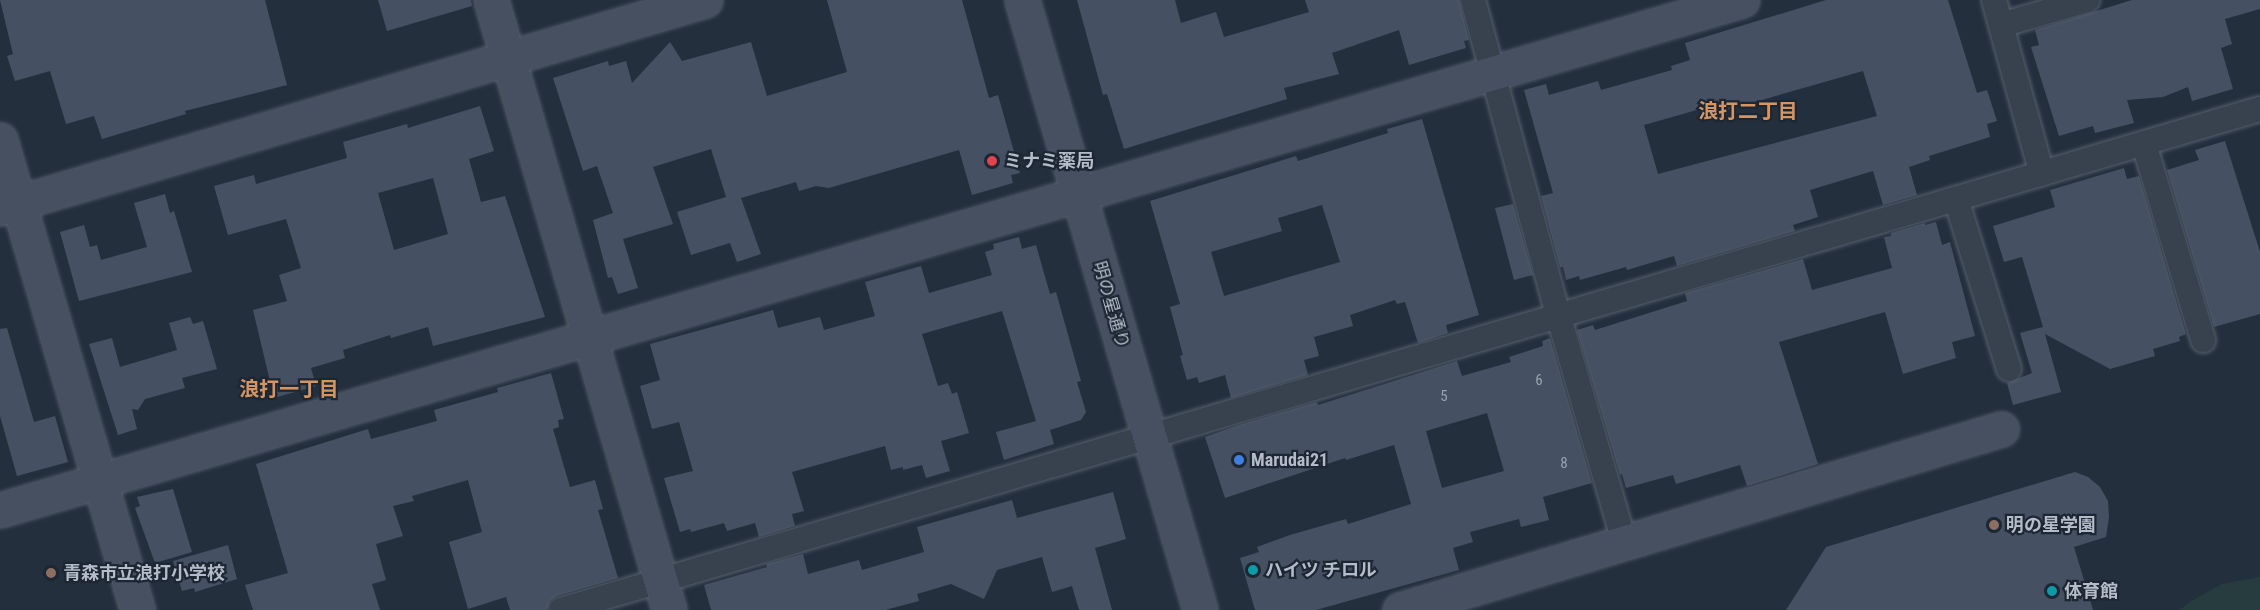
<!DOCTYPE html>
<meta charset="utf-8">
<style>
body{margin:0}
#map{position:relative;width:2260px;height:610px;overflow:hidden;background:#242f3e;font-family:"Roboto Condensed","Noto Sans JP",sans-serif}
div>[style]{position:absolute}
.green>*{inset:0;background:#263c3f}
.building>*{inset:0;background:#455162}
.roads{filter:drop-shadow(0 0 2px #565f6c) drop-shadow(0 0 2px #565f6c)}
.street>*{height:24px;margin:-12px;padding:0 12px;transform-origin:12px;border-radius:12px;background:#38414e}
.secondary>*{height:33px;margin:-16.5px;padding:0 16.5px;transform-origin:16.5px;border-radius:16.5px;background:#465061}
.dots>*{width:16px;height:16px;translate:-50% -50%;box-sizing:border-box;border:3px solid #1d2633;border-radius:50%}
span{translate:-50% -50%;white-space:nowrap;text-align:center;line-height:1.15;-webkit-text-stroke:4.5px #1d2633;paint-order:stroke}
.number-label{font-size:15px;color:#98a1af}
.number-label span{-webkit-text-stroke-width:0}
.poi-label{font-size:18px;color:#b4bcc9;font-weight:700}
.left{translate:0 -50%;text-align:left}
.street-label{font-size:18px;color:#b4bcc9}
.neighbourhood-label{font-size:20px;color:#d59563;font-weight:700}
</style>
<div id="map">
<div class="green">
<i style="clip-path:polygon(2260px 577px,2260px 610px,2180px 610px,2191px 601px,2222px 584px)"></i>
</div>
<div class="building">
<i style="clip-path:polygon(0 0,265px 0,287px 85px,185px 111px,186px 114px,102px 139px,94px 116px,66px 124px,50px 71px,15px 81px,7px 56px,13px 54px)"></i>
<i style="clip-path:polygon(378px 0,471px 0,472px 6px,387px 31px)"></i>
<i style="clip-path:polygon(827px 0,962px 0,989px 98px,998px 95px,1020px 173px,1011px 175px,1013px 183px,972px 195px,959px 150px,829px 188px,816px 186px,799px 191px,796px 182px,741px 198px,761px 254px,737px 262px,730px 243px,691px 255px,677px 212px,726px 197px,711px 149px,653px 167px,673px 224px,623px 239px,638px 288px,618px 294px,612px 277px,608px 278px,593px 220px,613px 213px,597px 166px,583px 171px,553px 78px,608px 61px,609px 66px,626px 61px,632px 83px,670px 42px,682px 61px,751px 42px,767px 96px,847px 72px)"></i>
<i style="clip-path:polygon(1077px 0,1175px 0,1181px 23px,1216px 12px,1224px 37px,1309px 12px,1305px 0,1459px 0,1469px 40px,1464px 41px,1466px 48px,1409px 65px,1399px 30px,1332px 53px,1339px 74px,1284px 88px,1287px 99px,1124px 149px,1107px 94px,1103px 95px)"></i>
<i style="clip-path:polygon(evenodd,1826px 0,1948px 0,1977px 93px,1987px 90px,1997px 121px,1987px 124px,1990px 137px,1929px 156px,1930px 160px,1909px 167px,1917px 195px,1883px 205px,1873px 171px,1810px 190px,1818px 217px,1793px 225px,1795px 231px,1677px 266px,1674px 256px,1627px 270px,1626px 267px,1580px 280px,1579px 276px,1566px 280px,1563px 267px,1560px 267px,1541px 196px,1553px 193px,1524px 90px,1546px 84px,1549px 95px,1598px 81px,1601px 90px,1672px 70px,1671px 66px,1690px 60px,1685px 43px,1826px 0,1863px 71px,1877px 116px,1658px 174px,1644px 125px,1718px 104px,1720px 112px,1863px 71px)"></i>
<i style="clip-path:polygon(2132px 0,2260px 0,2260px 9px,2225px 19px,2232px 44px,2221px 48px,2233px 89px,2192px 101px,2188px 87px,2163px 97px,2127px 100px,2134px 123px,2095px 133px,2093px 126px,2059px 136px,2031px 47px,2039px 45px,2035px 30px)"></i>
<i style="clip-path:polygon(evenodd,480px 106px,494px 151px,469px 159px,481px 202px,505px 196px,545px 317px,433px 346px,428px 327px,391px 338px,390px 335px,343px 350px,345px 358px,311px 368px,316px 386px,274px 398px,253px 310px,287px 301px,279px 275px,301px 268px,286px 219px,228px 235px,214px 186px,254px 175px,256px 184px,347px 158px,343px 142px,407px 124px,408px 128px,480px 106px,433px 178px,448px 234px,394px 250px,378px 193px,433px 178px)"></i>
<i style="clip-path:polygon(evenodd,1422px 119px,1479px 315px,1446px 325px,1448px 333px,1418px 343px,1405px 302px,1397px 304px,1395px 300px,1350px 315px,1353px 326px,1314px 337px,1319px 356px,1304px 360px,1308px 375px,1231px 398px,1225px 375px,1199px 383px,1197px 377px,1187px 380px,1180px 356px,1183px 355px,1170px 307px,1180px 304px,1150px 201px,1296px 156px,1298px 161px,1388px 133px,1387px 129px,1422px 119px,1322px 205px,1340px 262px,1224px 296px,1211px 252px,1282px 231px,1278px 218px,1322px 205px)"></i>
<i style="clip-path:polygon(2225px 141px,2260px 252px,2260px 314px,2214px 327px,2167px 170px,2199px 160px,2195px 150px)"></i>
<i style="clip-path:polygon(2124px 168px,2127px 179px,2139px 176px,2186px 334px,2179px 337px,2180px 341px,2153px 349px,2155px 356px,2110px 369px,2045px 334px,2061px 392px,2013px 405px,2007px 383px,2032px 373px,2020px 333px,2043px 327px,2022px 257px,2004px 262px,1993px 226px,2055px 207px,2050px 190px)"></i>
<i style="clip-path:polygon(165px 194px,170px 213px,174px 211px,192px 272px,79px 301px,60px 232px,84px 225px,90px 247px,97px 245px,101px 260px,147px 247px,134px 203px)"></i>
<i style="clip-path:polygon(1513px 204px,1533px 275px,1514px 280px,1495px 208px)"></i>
<i style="clip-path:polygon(1936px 222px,1942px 245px,1950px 242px,1975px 336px,1952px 342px,1956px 358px,1903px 374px,1885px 312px,1779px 342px,1818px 464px,1747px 486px,1740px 465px,1676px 484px,1673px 475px,1626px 488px,1622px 474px,1620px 475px,1577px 330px,1593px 325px,1595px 330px,1687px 301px,1685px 293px,1803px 259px,1812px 290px,1892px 268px,1884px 237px,1891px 236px,1891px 233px,1925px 223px,1925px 225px)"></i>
<i style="clip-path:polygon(1019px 237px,1022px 249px,1036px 245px,1050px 294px,1056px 292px,1081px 381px,1077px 382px,1086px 412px,1081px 420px,1050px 430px,1054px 444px,1004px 460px,996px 432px,1036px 421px,1002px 311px,922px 334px,938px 386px,948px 383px,952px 394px,957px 392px,969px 433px,941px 441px,950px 471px,926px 478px,922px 465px,903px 470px,903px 467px,891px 470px,885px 446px,792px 472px,804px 511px,792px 514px,795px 526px,759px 537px,755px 523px,727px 531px,724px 523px,691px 532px,690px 529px,680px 532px,664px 478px,693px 471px,679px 422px,652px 429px,640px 386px,660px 380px,650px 344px,773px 310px,778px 328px,820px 317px,824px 330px,875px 316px,865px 282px,921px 266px,929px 293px,992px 275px,985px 252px,994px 249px,993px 244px)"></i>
<i style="clip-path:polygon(190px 317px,193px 324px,203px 321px,217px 369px,182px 378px,185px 388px,145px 399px,138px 410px,132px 409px,137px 429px,118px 435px,89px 344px,112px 338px,120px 367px,177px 350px,169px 323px)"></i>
<i style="clip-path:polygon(7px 328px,34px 422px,55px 416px,68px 462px,17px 476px,0 416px,0 329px)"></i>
<i style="clip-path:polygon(evenodd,1550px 338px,1592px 483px,1543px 497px,1549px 520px,1521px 527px,1519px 519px,1470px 532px,1473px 542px,1453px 548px,1459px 570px,1316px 610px,1255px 610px,1240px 558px,1259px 552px,1257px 547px,1290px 535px,1346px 519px,1348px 524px,1411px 504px,1394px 445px,1346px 460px,1345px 458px,1225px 498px,1205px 437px,1239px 425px,1317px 402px,1318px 405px,1457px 361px,1462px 376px,1511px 362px,1509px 357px,1543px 346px,1542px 341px,1550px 338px,1487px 413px,1504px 471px,1442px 488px,1426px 431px,1487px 413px)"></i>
<i style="clip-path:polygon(551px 373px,564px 419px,558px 420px,559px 427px,553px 429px,570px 487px,595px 480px,603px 509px,598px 510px,618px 578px,557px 596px,550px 601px,547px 610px,510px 610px,506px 597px,468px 609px,449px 542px,482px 532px,468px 480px,412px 496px,414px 501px,393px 506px,403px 536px,376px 544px,386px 580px,372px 584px,380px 610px,253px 610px,245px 585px,288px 573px,256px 464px,368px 429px,371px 439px,437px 421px,434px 410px,498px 392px,497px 388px)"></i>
<i style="clip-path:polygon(2075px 472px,2088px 477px,2100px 487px,2108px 501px,2109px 517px,2106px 537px,2074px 547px,2093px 610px,1786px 610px,1826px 547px)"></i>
<i style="clip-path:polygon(173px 489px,192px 552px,155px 563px,135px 508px,140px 506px,137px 497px)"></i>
<i style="clip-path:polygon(1113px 492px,1126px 539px,1095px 548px,1112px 610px,1079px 610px,1072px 586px,1052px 592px,1042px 557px,997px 570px,984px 599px,951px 584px,917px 594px,919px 601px,885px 610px,711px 610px,704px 585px,767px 567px,766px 564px,803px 554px,808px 574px,859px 560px,862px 570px,924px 552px,917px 527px,1012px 500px,1017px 518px)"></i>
<i style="clip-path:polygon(228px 545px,237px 579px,195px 592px,194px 588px,182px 591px,173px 561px)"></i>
</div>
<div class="roads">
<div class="street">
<i style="left:1473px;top:0;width:325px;rotate:74.9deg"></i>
<i style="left:1558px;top:314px;width:236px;rotate:73.8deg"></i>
<i style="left:1994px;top:0;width:180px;rotate:74.6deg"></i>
<i style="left:2001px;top:25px;width:90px;rotate:-16.2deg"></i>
<i style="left:2144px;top:144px;width:205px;rotate:73.2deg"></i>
<i style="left:1956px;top:199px;width:178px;rotate:72.7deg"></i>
<i style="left:561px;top:610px;width:1771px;rotate:-16.43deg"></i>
</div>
<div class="secondary">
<i style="left:491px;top:0;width:635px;rotate:73.73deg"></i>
<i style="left:1022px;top:0;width:635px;rotate:73.73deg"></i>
<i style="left:0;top:140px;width:490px;rotate:73.7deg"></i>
<i style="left:0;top:208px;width:735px;rotate:-16.44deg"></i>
<i style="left:0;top:510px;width:1815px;rotate:-16.32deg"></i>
<i style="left:1400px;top:610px;width:628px;rotate:-16.76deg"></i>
</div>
</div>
<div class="dots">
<i style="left:992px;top:161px;background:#e0444e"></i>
<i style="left:1239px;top:460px;background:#3f7fe0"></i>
<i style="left:1994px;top:525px;background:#8d6e63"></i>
<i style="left:1253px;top:570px;background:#0f9aa8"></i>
<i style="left:51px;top:573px;background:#8d6e63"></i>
<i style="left:2052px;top:591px;background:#0f9aa8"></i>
</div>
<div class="number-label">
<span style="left:1539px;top:381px">6</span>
<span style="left:1444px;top:397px">5</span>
<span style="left:1564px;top:464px">8</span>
</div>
<div class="poi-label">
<span class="left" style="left:1004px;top:161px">ミナミ薬局</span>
<span class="left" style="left:1251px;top:460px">Marudai21</span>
<span class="left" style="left:2006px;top:525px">明の星学園</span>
<span class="left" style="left:1265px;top:570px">ハイツ チロル</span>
<span class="left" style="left:63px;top:573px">青森市立浪打小学校</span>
<span class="left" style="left:2064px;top:591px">体育館</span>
</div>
<div class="street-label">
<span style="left:1111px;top:305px;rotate:74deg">明の星通り</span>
</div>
<div class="neighbourhood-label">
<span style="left:1748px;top:111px">浪打二丁目</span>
<span style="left:289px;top:389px">浪打一丁目</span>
</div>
</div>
